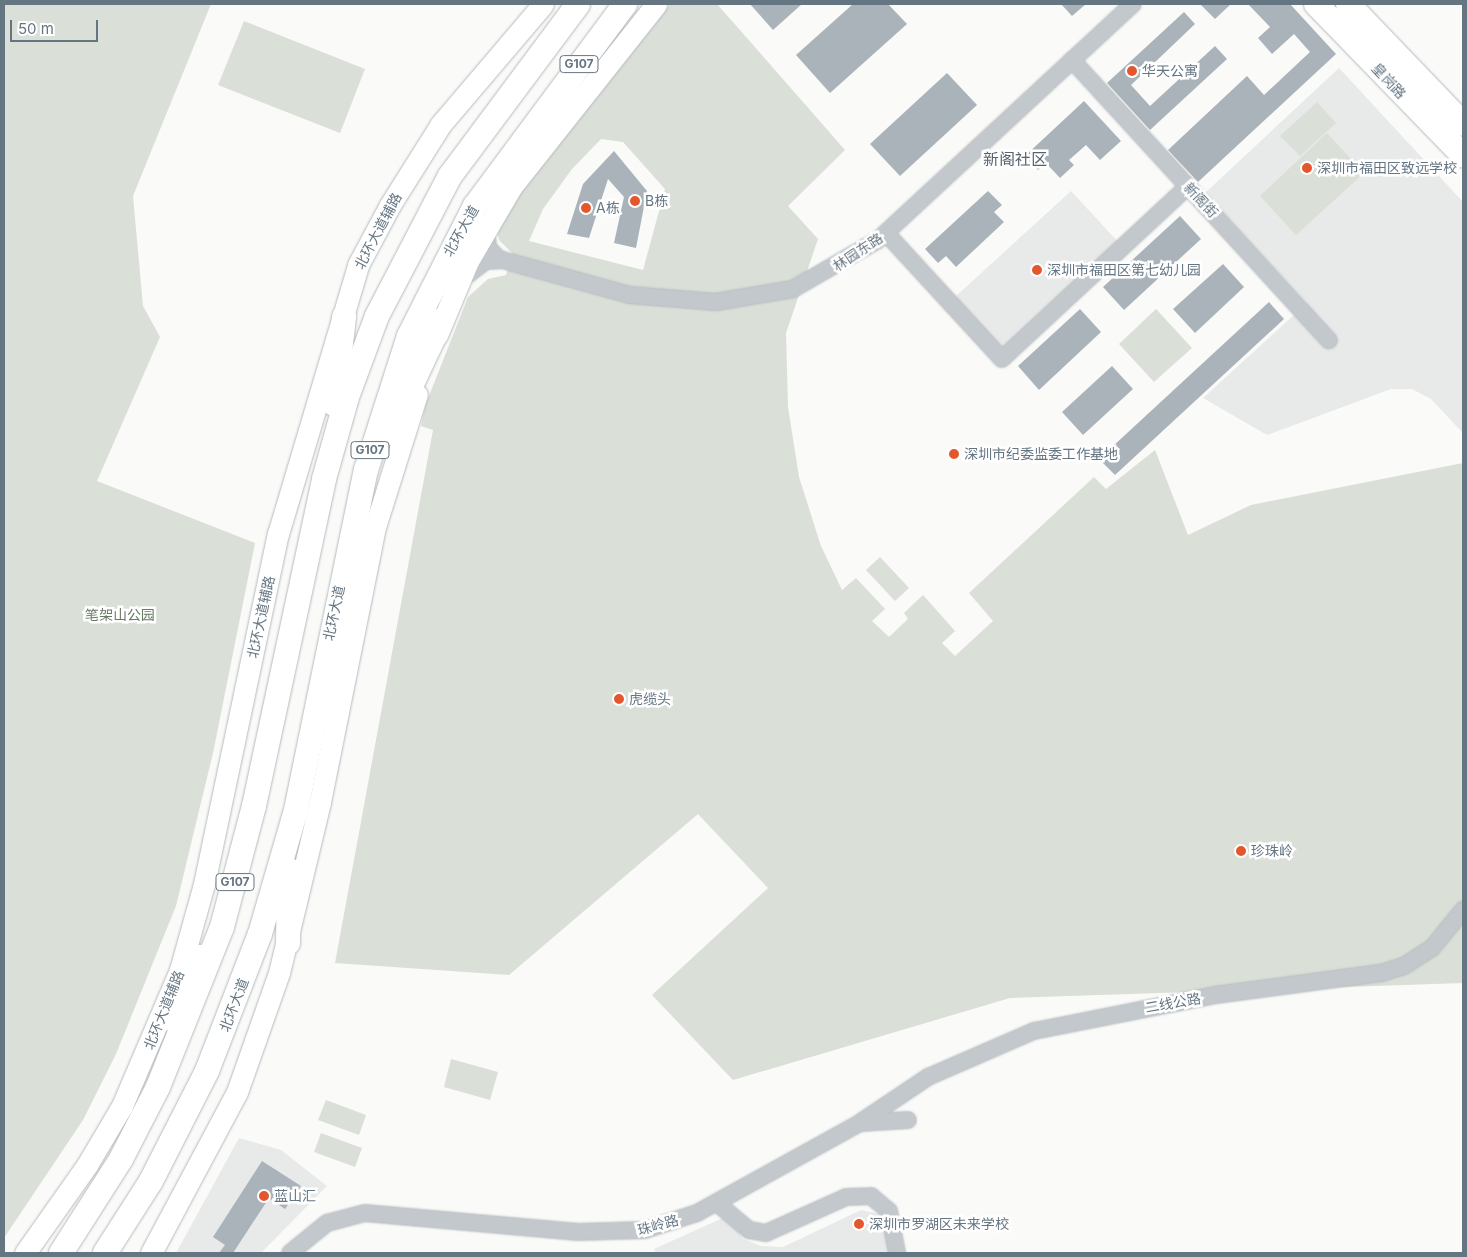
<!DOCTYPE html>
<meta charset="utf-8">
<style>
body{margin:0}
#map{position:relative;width:1467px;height:1257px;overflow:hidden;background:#fafaf8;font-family:Inter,"Noto Sans SC",sans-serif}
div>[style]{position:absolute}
.built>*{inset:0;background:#e8e9e9}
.green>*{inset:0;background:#dadfd7}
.building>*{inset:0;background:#aab3b9}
.roads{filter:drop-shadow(0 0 1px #b5babe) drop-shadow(0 0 1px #b5babe)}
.minor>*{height:16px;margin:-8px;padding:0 8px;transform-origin:8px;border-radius:8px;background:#c3c8cc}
.major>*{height:21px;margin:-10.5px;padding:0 10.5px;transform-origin:10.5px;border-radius:10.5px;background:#fff}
.highway>*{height:24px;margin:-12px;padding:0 12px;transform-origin:12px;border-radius:12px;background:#fff}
.dots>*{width:14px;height:14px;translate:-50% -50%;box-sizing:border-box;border:2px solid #fff;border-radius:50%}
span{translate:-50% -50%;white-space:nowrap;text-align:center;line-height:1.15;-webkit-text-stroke:5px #fff;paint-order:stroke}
.shield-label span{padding:1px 4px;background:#fff;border:1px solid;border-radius:4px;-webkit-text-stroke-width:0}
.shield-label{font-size:12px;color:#657683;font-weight:700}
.poi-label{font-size:14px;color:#657683}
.left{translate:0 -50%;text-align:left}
.street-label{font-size:14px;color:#657683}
.park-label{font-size:14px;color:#687a64}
.quarter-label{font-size:16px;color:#57646e}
.frame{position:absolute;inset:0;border:5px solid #657683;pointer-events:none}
.scale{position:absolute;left:10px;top:20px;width:88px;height:22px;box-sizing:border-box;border:2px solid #657683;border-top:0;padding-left:6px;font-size:15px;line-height:18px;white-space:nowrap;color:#657683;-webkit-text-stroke:4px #fff;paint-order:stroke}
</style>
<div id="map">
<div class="built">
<i style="clip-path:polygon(1339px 68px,1463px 202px,1463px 433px,1431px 399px,1412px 389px,1391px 389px,1267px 435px,1203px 398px,1307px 303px,1205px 193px)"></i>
<i style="clip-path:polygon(1071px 191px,1119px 243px,1004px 350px,955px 297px)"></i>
<i style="clip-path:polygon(239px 1138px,281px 1150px,327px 1186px,261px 1253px,176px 1253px)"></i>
<i style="clip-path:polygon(861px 1210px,879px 1214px,894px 1232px,895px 1253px,656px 1253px,654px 1249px,727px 1216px,743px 1239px,761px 1246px,783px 1247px)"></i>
</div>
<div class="green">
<i style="clip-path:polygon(4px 4px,211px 4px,133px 196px,143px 306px,160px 337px,97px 481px,255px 543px,213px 753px,176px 906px,116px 1054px,83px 1120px,4px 1238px)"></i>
<i style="clip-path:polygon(evenodd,670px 4px,717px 4px,845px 150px,788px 206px,818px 239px,786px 333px,788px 407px,799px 477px,821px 546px,842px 590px,856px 578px,885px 609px,872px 621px,889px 637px,908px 619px,904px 613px,923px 595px,955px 631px,942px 643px,955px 656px,993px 621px,969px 593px,1094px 477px,1106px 489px,1155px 450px,1188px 535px,1251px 505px,1463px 463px,1463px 983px,1010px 998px,733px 1080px,652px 995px,768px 888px,698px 814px,509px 975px,335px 963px,433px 430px,421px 426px,425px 406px,468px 297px,488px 279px,506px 275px,513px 254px,499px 240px,497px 231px,503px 216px,670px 4px,601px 139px,623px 142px,665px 189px,643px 270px,529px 241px,543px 209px,572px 169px,601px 139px)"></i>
<i style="clip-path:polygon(244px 21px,365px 69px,340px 133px,218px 85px)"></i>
<i style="clip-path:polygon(1317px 102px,1336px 123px,1300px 156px,1280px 136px)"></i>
<i style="clip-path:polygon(1327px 133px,1364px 173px,1296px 235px,1260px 196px)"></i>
<i style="clip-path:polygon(1156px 309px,1192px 348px,1154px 382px,1119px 344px)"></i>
<i style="clip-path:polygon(880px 557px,909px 588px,895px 601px,866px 570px)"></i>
<i style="clip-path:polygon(451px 1059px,498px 1072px,490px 1100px,444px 1087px)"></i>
<i style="clip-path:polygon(326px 1100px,366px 1115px,359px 1135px,318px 1120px)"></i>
<i style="clip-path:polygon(321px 1133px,362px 1148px,355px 1167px,314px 1152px)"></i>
</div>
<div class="building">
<i style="clip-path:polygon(750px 4px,802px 4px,773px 30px)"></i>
<i style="clip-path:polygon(853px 4px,888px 4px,907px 24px,830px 93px,796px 55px)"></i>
<i style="clip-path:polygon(1061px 4px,1086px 4px,1072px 16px)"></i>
<i style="clip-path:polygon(1200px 4px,1231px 4px,1215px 19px)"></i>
<i style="clip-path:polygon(1248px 4px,1290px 4px,1336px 54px,1198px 182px,1168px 150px,1247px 76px,1264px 95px,1310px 52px,1294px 34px,1272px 54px,1258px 38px,1270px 27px)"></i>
<i style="clip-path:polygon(1184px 12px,1195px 24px,1131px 85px,1150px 106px,1215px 46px,1227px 59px,1150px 130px,1107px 83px)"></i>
<i style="clip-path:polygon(947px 73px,977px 105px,900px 176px,870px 144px)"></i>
<i style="clip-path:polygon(1084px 101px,1121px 141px,1100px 160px,1086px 145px,1069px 160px,1074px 165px,1060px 178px,1046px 163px,1038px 170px,1025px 156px)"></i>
<i style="clip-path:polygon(614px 151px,647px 191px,636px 248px,614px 243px,624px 197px,608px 179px,589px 238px,567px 234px,583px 184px)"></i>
<i style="clip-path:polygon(988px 191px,1002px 205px,994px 212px,1004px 222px,956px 267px,946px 256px,938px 263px,925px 249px)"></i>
<i style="clip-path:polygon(1180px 216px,1201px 239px,1124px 310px,1103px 287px)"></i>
<i style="clip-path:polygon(1223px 264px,1244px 287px,1195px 333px,1173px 309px)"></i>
<i style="clip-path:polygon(1269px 302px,1284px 319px,1115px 475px,1099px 459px)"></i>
<i style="clip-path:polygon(1080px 309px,1101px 332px,1039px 390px,1018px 366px)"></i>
<i style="clip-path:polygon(1112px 366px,1133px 389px,1083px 435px,1062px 412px)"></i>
<i style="clip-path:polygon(262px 1161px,301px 1186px,285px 1209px,269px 1198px,233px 1253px,219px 1253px,225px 1245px,213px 1237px)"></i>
</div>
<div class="roads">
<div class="minor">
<i style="left:1072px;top:60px;width:380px;rotate:47.5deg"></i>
<i style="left:486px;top:228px;width:20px;rotate:84deg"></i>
<i style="left:488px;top:248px;width:16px;rotate:45deg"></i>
<i style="left:499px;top:259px;width:136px;rotate:15.4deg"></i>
<i style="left:630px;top:295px;width:86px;rotate:4.7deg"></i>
<i style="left:716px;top:302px;width:78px;rotate:-9.6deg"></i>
<i style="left:793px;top:289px;width:98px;rotate:-30deg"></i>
<i style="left:878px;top:240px;width:347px;rotate:-42.8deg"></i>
<i style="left:886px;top:233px;width:171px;rotate:47.4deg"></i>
<i style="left:1002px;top:359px;width:254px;rotate:-42.9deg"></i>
<i style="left:462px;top:279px;width:30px;rotate:-37deg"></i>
<i style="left:486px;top:261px;width:17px;rotate:-3deg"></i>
<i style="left:861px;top:1122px;width:81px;rotate:-33.9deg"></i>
<i style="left:928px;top:1077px;width:116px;rotate:-23.5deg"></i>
<i style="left:1034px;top:1031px;width:186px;rotate:-11.2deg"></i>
<i style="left:1216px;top:995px;width:166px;rotate:-7.6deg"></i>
<i style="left:1381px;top:973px;width:24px;rotate:-17deg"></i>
<i style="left:1404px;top:966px;width:33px;rotate:-33deg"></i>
<i style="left:1432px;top:948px;width:49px;rotate:-50.8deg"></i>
<i style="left:717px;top:1203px;width:42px;rotate:40.2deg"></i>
<i style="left:749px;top:1230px;width:17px;rotate:10deg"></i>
<i style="left:766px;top:1233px;width:88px;rotate:-24.2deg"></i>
<i style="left:846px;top:1197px;width:25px;rotate:-2deg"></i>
<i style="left:871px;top:1196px;width:23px;rotate:40deg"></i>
<i style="left:889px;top:1211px;width:43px;rotate:79.2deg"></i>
<i style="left:290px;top:1253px;width:48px;rotate:-39deg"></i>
<i style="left:327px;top:1223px;width:39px;rotate:-15deg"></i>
<i style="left:365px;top:1213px;width:214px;rotate:5.1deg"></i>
<i style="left:578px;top:1232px;width:67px;rotate:-1.7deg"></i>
<i style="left:645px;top:1230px;width:55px;rotate:-18.1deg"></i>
<i style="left:697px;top:1213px;width:186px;rotate:-28.9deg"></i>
<i style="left:860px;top:1123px;width:48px;rotate:-3.6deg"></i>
</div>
<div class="major">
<i style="left:437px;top:335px;width:80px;rotate:-67.3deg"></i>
<i style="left:468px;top:261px;width:87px;rotate:-59.6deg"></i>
<i style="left:512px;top:186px;width:232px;rotate:-51.6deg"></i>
<i style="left:25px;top:1253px;width:108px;rotate:-54.8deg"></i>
<i style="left:87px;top:1165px;width:69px;rotate:-59.3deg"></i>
<i style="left:122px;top:1106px;width:148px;rotate:-66.9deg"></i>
<i style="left:180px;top:970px;width:89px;rotate:-74.4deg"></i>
<i style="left:204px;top:884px;width:358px;rotate:-78.1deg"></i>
<i style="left:278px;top:534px;width:281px;rotate:-73.4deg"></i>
<i style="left:358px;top:265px;width:68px;rotate:-61.9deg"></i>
<i style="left:390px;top:205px;width:96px;rotate:-57.8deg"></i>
<i style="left:441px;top:124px;width:157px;rotate:-49.6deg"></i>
<i style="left:151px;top:1253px;width:183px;rotate:-61.9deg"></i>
<i style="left:237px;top:1092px;width:126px;rotate:-70.6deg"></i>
<i style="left:279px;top:973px;width:176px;rotate:-76.5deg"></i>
<i style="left:320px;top:802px;width:280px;rotate:-78.7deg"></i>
<i style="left:375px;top:527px;width:139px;rotate:-72.5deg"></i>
</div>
<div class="highway">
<i style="left:1316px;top:4px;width:211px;rotate:45.8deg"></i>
<i style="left:1348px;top:4px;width:166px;rotate:46.2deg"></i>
<i style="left:334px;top:404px;width:88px;rotate:-83.4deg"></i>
<i style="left:389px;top:433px;width:125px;rotate:-64.9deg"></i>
<i style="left:288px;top:943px;width:73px;rotate:-89.2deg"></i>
<i style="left:163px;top:1019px;width:73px;rotate:-58.5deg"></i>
<i style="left:61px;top:1253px;width:112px;rotate:-57.4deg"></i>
<i style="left:121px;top:1159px;width:81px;rotate:-62.8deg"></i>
<i style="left:158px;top:1087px;width:172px;rotate:-68.2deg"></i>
<i style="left:222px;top:927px;width:125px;rotate:-75.2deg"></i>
<i style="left:254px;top:806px;width:334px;rotate:-77.9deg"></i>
<i style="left:324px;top:479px;width:85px;rotate:-74.3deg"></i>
<i style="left:347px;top:397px;width:86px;rotate:-69.7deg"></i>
<i style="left:377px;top:316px;width:158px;rotate:-62.5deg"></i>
<i style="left:450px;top:176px;width:214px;rotate:-53.3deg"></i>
<i style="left:105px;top:1253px;width:85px;rotate:-57.4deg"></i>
<i style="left:151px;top:1181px;width:123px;rotate:-63deg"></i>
<i style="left:207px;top:1071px;width:147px;rotate:-68.9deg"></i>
<i style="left:260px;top:934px;width:129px;rotate:-73.8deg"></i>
<i style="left:296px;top:810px;width:347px;rotate:-78.4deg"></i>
<i style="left:366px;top:470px;width:141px;rotate:-72.2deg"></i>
<i style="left:409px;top:336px;width:146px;rotate:-63.1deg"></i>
<i style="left:475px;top:206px;width:252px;rotate:-53.4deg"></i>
</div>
</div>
<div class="dots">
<i style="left:1132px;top:71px;background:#e4572e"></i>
<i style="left:1307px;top:168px;background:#e4572e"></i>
<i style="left:635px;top:201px;background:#e4572e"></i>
<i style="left:586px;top:208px;background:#e4572e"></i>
<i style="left:1037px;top:270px;background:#e4572e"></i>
<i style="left:954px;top:454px;background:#e4572e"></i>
<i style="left:619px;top:699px;background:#e4572e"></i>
<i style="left:1241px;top:851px;background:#e4572e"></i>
<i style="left:264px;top:1196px;background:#e4572e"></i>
<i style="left:859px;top:1224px;background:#e4572e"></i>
</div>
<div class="shield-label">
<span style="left:579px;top:64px">G107</span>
<span style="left:370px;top:450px">G107</span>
<span style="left:235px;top:882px">G107</span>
</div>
<div class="poi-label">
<span class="left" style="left:1142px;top:71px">华天公寓</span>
<span class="left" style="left:1317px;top:168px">深圳市福田区致远学校</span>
<span class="left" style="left:645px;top:201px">B栋</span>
<span class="left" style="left:596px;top:208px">A栋</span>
<span class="left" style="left:1047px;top:270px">深圳市福田区第七幼儿园</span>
<span class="left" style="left:964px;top:454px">深圳市纪委监委工作基地</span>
<span class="left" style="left:629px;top:699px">虎缆头</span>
<span class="left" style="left:1251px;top:851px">珍珠岭</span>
<span class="left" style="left:274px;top:1196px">蓝山汇</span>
<span class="left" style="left:869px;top:1224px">深圳市罗湖区未来学校</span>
</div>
<div class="street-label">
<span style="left:1389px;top:81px;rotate:47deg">皇岗路</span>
<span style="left:1201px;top:200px;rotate:47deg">新阁街</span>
<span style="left:378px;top:231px;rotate:-62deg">北环大道辅路</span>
<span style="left:461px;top:231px;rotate:-60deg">北环大道</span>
<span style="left:858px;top:252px;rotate:-34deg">林园东路</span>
<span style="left:334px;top:613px;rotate:-78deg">北环大道</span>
<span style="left:261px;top:617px;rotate:-78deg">北环大道辅路</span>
<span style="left:1173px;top:1003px;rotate:-10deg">二线公路</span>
<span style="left:234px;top:1005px;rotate:-69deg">北环大道</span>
<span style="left:164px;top:1010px;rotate:-68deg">北环大道辅路</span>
<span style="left:658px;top:1225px;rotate:-15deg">珠岭路</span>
</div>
<div class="park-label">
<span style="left:120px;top:615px">笔架山公园</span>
</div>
<div class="quarter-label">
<span style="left:1015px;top:159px">新阁社区</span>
</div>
<div class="frame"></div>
<div class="scale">50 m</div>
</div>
